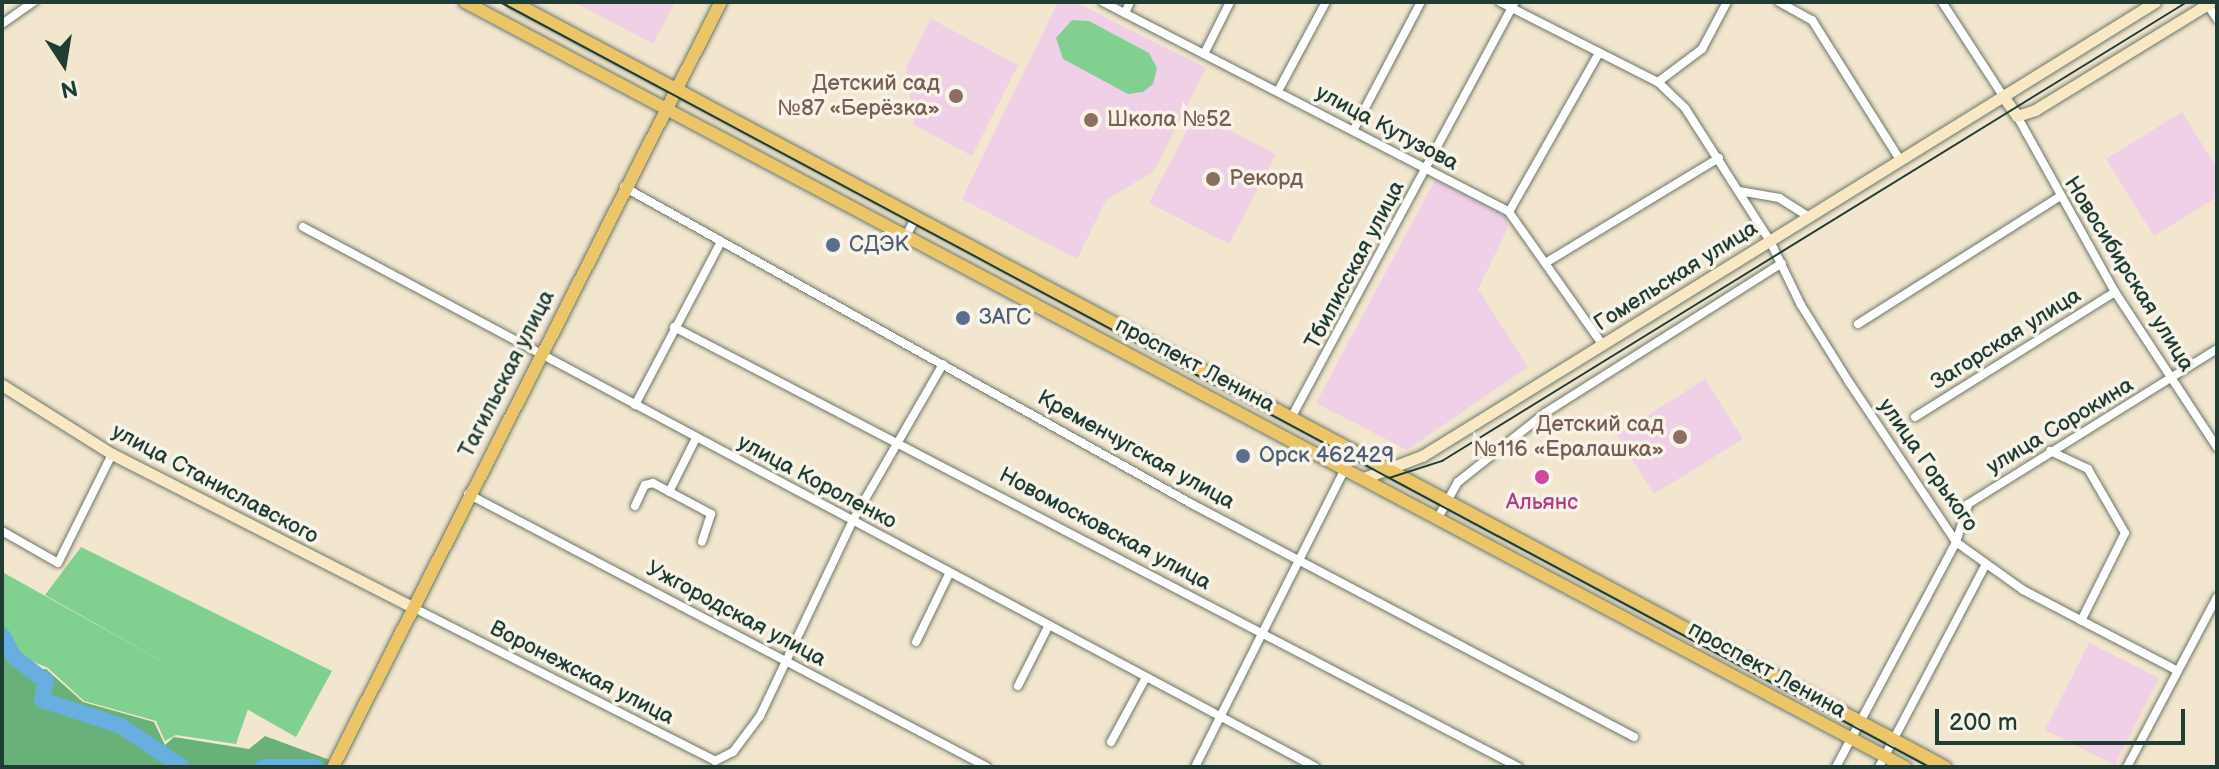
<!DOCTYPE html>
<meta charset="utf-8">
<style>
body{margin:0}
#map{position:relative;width:2219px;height:769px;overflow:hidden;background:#f3e6ce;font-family:"Balsamiq Sans",sans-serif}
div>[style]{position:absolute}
.built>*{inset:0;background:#efd0e6}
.green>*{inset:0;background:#81d08f}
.forest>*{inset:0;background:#68b27a}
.river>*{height:16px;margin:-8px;padding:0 8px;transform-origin:8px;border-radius:8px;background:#68aede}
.roads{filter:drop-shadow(0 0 2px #69786a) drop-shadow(0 0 2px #69786a)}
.street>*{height:8px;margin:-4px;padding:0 4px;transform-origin:4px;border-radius:4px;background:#fff}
.secondary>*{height:11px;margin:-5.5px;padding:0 5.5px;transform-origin:5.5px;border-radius:5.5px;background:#f8e8c3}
.primary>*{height:12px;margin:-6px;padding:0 6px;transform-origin:6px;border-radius:6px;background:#edc569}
.tram>*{height:2px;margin:-1px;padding:0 1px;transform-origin:1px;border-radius:1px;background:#1f3d34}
.dots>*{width:22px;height:22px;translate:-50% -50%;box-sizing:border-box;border:4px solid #f7f3e8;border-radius:50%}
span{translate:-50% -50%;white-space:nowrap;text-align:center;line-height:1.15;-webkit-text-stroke:7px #f7f3e8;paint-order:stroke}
.education-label{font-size:22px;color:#785e54}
.right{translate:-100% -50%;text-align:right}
.left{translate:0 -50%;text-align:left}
.street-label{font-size:22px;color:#1f3d34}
.service-label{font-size:22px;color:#4e5e75}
.hotel-label{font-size:22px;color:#b23c85}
.frame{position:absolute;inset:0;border:4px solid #1f3d34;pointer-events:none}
.north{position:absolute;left:24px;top:24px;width:80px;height:80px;-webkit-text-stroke:6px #f7f3e8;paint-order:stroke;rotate:168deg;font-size:22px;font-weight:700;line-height:32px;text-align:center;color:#1f3d34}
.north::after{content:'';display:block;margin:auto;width:28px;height:36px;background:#1f3d34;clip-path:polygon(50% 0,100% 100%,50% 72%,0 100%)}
.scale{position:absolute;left:1935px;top:709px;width:250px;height:36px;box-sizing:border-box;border:4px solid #1f3d34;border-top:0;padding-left:10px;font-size:24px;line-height:28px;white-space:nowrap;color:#1f3d34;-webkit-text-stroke:6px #f7f3e8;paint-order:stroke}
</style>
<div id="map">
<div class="built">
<i style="clip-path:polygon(574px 2px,675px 2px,653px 44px)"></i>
<i style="clip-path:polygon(1058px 2px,1075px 2px,1206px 68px,1154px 171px,1106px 200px,1077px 259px,962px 199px)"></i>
<i style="clip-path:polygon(931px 19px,1018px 65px,972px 156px,914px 125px,906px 68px)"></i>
<i style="clip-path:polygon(2182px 112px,2217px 168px,2217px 197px,2154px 236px,2106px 159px)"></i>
<i style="clip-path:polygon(1196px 113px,1276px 154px,1229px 244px,1149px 203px)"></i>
<i style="clip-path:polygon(1435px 180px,1506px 216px,1508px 228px,1478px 289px,1528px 367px,1407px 450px,1316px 403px)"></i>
<i style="clip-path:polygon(1705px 379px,1743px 439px,1654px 494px,1617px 435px)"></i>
<i style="clip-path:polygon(2089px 643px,2159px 678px,2115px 765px,2045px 730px)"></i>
</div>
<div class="green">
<i style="clip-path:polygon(1072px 20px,1089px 21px,1149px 53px,1157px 68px,1153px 84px,1143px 92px,1128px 94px,1063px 59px,1056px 38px)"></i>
<i style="clip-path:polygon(81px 547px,332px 671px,296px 737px,45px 595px)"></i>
<i style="clip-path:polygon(4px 573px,248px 709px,236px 744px,176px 735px,165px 741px,156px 721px,84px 701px,48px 668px,22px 657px,2px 637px)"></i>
</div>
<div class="forest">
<i style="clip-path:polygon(2px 651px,21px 670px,46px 669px,83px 702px,154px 722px,165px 745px,174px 737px,249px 749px,265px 736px,330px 760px,326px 767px,2px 767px)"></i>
</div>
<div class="river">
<i style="left:2px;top:635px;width:26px;rotate:61deg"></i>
<i style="left:15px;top:658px;width:39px;rotate:37deg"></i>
<i style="left:46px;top:681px;width:19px;rotate:102deg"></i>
<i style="left:42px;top:700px;width:83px;rotate:18.2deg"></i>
<i style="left:121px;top:726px;width:73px;rotate:33.9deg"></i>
<i style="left:263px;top:767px;width:52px"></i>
</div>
<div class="roads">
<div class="street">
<i style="left:1103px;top:2px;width:457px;rotate:27.3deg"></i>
<i style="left:1509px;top:212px;width:161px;rotate:54.8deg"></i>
<i style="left:1500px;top:2px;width:177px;rotate:26.9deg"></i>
<i style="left:1658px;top:82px;width:37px;rotate:44deg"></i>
<i style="left:1685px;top:108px;width:158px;rotate:57.4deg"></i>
<i style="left:1770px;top:241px;width:71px;rotate:64.2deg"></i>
<i style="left:1801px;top:305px;width:91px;rotate:58.1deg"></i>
<i style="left:1849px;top:382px;width:192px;rotate:56.2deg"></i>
<i style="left:1956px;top:542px;width:82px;rotate:35.6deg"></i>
<i style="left:2023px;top:590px;width:173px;rotate:27.6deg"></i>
<i style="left:1779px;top:2px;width:38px;rotate:29deg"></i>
<i style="left:1812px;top:20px;width:165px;rotate:57.8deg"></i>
<i style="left:1942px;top:2px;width:112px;rotate:57deg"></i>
<i style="left:2207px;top:4px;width:18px;rotate:56deg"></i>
<i style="left:1125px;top:13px;width:12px;rotate:-66deg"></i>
<i style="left:2px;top:24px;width:39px;rotate:-35deg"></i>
<i style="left:1204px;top:54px;width:58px;rotate:-63.4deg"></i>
<i style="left:1658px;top:82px;width:55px;rotate:-36.9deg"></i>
<i style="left:1702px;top:49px;width:53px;rotate:-62deg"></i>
<i style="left:1278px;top:91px;width:101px;rotate:-61.7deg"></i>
<i style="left:2017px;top:116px;width:201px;rotate:60.9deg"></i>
<i style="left:2115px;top:292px;width:186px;rotate:56.7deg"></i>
<i style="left:1354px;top:129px;width:144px;rotate:-62.2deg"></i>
<i style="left:624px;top:187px;width:648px;rotate:29.17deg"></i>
<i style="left:1190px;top:503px;width:502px;rotate:27.79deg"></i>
<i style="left:1739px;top:191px;width:41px;rotate:9.9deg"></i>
<i style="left:1779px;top:198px;width:36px;rotate:32deg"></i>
<i style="left:1509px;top:212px;width:183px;rotate:-60.5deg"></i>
<i style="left:303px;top:227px;width:1147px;rotate:28.08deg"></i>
<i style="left:906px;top:236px;width:19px;rotate:-62deg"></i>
<i style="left:1547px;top:262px;width:201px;rotate:-31.2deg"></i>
<i style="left:1858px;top:324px;width:238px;rotate:-32.3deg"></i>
<i style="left:674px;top:327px;width:952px;rotate:27.53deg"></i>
<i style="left:635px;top:405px;width:184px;rotate:-62.2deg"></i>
<i style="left:1292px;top:416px;width:470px;rotate:-61.7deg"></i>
<i style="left:1915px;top:417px;width:236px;rotate:-32deg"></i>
<i style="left:2050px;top:451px;width:42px;rotate:25.3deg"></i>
<i style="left:2088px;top:469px;width:74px;rotate:60deg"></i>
<i style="left:2125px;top:533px;width:98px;rotate:116.6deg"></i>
<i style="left:669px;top:492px;width:60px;rotate:-63.4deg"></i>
<i style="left:468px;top:494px;width:586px;rotate:27.74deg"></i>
<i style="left:635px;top:506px;width:23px;rotate:-65deg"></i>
<i style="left:645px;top:485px;width:8px;rotate:-14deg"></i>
<i style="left:653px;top:483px;width:66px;rotate:28.1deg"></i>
<i style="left:711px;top:514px;width:29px;rotate:108deg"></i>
<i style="left:1439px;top:516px;width:39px;rotate:-61deg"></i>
<i style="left:1458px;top:482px;width:111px;rotate:-38.4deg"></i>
<i style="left:1545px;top:413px;width:280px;rotate:-32.3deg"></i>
<i style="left:2px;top:531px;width:64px;rotate:29.7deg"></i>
<i style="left:58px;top:563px;width:122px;rotate:-63.6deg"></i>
<i style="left:414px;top:608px;width:338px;rotate:26.9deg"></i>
<i style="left:715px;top:761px;width:20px;rotate:-27deg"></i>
<i style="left:733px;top:752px;width:45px;rotate:-53.1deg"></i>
<i style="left:760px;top:716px;width:217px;rotate:-64.6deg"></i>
<i style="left:853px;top:520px;width:180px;rotate:-60deg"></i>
<i style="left:916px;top:642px;width:76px;rotate:-64.1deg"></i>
<i style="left:1018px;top:686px;width:68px;rotate:-63.1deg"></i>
<i style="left:1111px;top:742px;width:72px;rotate:-61.6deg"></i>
<i style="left:1195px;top:767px;width:354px;rotate:-63.3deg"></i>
<i style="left:1836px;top:767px;width:255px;rotate:-61.9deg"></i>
<i style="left:1956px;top:542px;width:40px;rotate:-72deg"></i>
<i style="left:1968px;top:504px;width:293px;rotate:-31.9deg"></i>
<i style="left:1879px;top:767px;width:229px;rotate:-62.2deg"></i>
<i style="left:2127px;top:767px;width:192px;rotate:-62.1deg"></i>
</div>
<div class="secondary">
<i style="left:2003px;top:96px;width:24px;rotate:55deg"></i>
<i style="left:2017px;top:116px;width:19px;rotate:-18deg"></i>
<i style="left:2035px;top:110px;width:206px;rotate:-31.5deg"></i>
<i style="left:2px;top:385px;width:130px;rotate:32.1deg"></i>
<i style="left:112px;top:454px;width:339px;rotate:27deg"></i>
<i style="left:1364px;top:478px;width:62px;rotate:-20.8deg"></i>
<i style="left:1422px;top:456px;width:862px;rotate:-31.77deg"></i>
</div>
<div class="primary">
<i style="left:465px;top:2px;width:1631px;rotate:27.98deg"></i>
<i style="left:513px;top:2px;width:1624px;rotate:28.11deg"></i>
<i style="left:333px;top:767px;width:858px;rotate:-63.11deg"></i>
</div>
</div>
<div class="tram">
<i style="left:500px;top:2px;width:1621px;rotate:28.16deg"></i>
<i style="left:1389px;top:478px;width:56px;rotate:-17.8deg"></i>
<i style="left:1442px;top:461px;width:875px;rotate:-31.64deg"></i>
</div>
<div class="dots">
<i style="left:956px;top:96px;background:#8d6e63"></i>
<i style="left:1091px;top:120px;background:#8d6e63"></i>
<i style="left:1213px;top:179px;background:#8d6e63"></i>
<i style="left:833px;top:245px;background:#5c6f8a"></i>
<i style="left:963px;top:318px;background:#5c6f8a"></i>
<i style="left:1680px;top:437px;background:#8d6e63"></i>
<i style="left:1243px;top:456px;background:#5c6f8a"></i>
<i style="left:1542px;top:477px;background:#d1479c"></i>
</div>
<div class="education-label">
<span class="right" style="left:940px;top:96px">Детский сад<br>№87 «Берёзка»</span>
<span class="left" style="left:1107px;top:120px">Школа №52</span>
<span class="left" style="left:1229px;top:179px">Рекорд</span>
<span class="right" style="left:1664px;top:437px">Детский сад<br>№116 «Ералашка»</span>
</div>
<div class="street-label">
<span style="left:1387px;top:128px;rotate:28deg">улица Кутузова</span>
<span style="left:1355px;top:265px;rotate:-62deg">Тбилисская улица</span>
<span style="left:2129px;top:274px;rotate:58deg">Новосибирская улица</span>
<span style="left:1676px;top:276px;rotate:-32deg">Гомельская улица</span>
<span style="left:2006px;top:339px;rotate:-32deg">Загорская улица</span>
<span style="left:1195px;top:365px;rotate:28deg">проспект Ленина</span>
<span style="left:507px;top:374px;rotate:-63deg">Тагильская улица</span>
<span style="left:2060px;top:426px;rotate:-31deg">улица Сорокина</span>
<span style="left:1136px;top:450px;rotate:29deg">Кременчугская улица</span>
<span style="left:1928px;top:465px;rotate:55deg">улица Горького</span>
<span style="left:817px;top:482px;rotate:28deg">улица Короленко</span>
<span style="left:215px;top:484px;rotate:28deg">улица Станиславского</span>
<span style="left:1105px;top:529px;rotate:28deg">Новомосковская улица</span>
<span style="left:736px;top:614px;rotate:28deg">Ужгородская улица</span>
<span style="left:1767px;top:670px;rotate:29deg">проспект Ленина</span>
<span style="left:582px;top:673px;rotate:27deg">Воронежская улица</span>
</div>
<div class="service-label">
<span class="left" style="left:849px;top:245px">СДЭК</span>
<span class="left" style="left:979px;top:318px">ЗАГС</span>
<span class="left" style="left:1259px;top:456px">Орск 462429</span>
</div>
<div class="hotel-label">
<span style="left:1542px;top:503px">Альянс</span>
</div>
<div class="frame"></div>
<div class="north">N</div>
<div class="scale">200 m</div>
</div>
